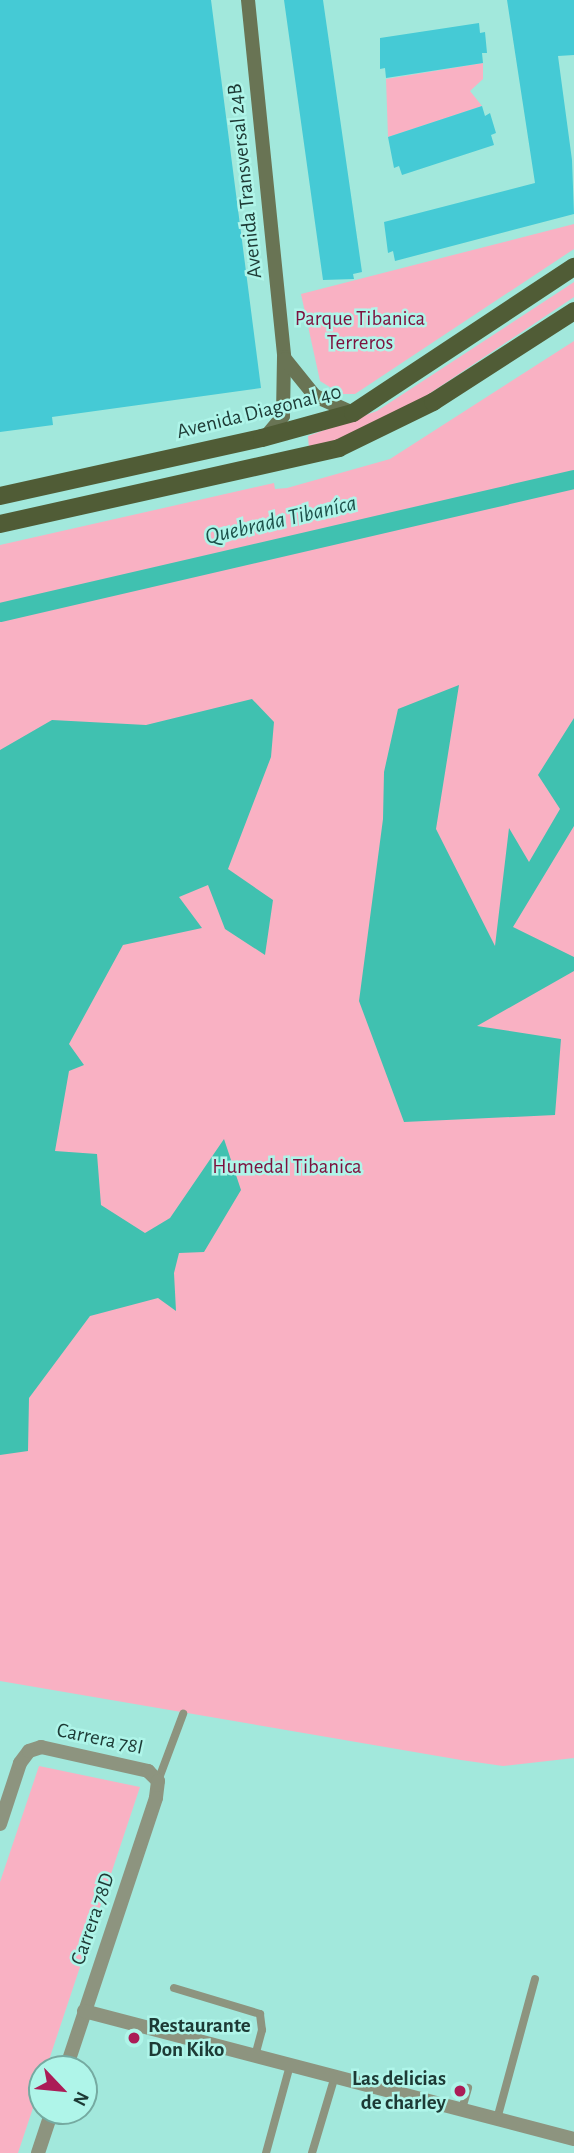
<!DOCTYPE html>
<meta charset="utf-8">
<style>
body{margin:0}
#map{position:relative;width:574px;height:2153px;overflow:hidden;background:#a2e8dc;font-family:"Alegreya Sans",sans-serif}
div>[style]{position:absolute}
.green>*{inset:0;background:#f9b1c3}
.water>*{inset:0;background:#40c1b0}
.canal>*{height:19px;margin:-9.5px;padding:0 9.5px;transform-origin:9.5px;border-radius:9.5px;background:#40c1b0}
.building>*{inset:0;background:#45cad5}
.lane>*{height:8px;margin:-4px;padding:0 4px;transform-origin:4px;border-radius:4px;background:#8d947f}
.street>*{height:14px;margin:-7px;padding:0 7px;transform-origin:7px;border-radius:7px;background:#8d947f}
.secondary>*{height:14px;margin:-7px;padding:0 7px;transform-origin:7px;border-radius:7px;background:#697454}
.primary>*{height:18px;margin:-9px;padding:0 9px;transform-origin:9px;border-radius:9px;background:#505c36}
.dots>*{width:19px;height:19px;translate:-50% -50%;box-sizing:border-box;border:4px solid #aff5e9;border-radius:50%}
span{translate:-50% -50%;white-space:nowrap;text-align:center;line-height:1.15;-webkit-text-stroke:5px #aff5e9;paint-order:stroke}
.street-label{font-size:21px;color:#1d3a35}
.park-label{font-size:21px;color:#7d113e}
.poi-label{font-size:21px;color:#1d3a35;font-weight:700}
.left{translate:0 -50%;text-align:left}
.right{translate:-100% -50%;text-align:right}
.water-label{font-size:23px;color:#1c514a;font-style:italic}
.north{position:absolute;left:28px;top:2055px;width:70px;height:70px;box-sizing:border-box;background:#aff5e9;border:2px solid #75aaa1;border-radius:50%;rotate:116deg;font-size:19px;font-weight:700;line-height:28px;text-align:center;color:#1d3a35}
.north::after{content:'';display:block;margin:auto;width:24px;height:32px;background:#ab1c57;clip-path:polygon(50% 0,100% 100%,50% 72%,0 100%)}
</style>
<div id="map">
<div class="green">
<i style="clip-path:polygon(483px 63px,483px 79px,470px 91px,482px 106px,388px 137px,386px 79px)"></i>
<i style="clip-path:polygon(574px 224px,574px 249px,355px 394px,341px 394px,320px 381px,301px 294px)"></i>
<i style="clip-path:polygon(574px 282px,574px 297px,420px 400px,356px 434px,309px 449px,308px 436px,377px 411px)"></i>
<i style="clip-path:polygon(574px 341px,574px 1758px,503px 1766px,461px 1760px,0 1681px,0 545px,274px 483px,275px 489px,287px 488px,390px 459px)"></i>
<i style="clip-path:polygon(39px 1766px,140px 1787px,18px 2153px,0 2153px,0 1882px)"></i>
</div>
<div class="water">
<i style="clip-path:polygon(459px 685px,436px 829px,495px 946px,509px 828px,529px 862px,560px 809px,538px 775px,574px 718px,574px 826px,513px 927px,574px 957px,574px 971px,477px 1026px,561px 1039px,555px 1115px,404px 1122px,359px 1001px,383px 819px,384px 772px,398px 709px)"></i>
<i style="clip-path:polygon(252px 699px,274px 722px,271px 757px,228px 869px,273px 900px,265px 955px,225px 929px,208px 885px,179px 897px,202px 928px,123px 945px,69px 1044px,84px 1065px,69px 1071px,55px 1151px,97px 1154px,101px 1205px,145px 1233px,170px 1218px,224px 1139px,241px 1190px,204px 1252px,179px 1253px,174px 1273px,176px 1311px,158px 1298px,90px 1316px,29px 1398px,28px 1451px,0 1455px,0 750px,52px 720px,146px 725px)"></i>
</div>
<div class="canal">
<i style="left:0;top:612px;width:589px;rotate:-13.05deg"></i>
</div>
<div class="building">
<i style="clip-path:polygon(0 0,211px 0,261px 388px,52px 417px,53px 425px,0 432px)"></i>
<i style="clip-path:polygon(284px 0,323px 0,362px 272px,353px 274px,354px 279px,323px 280px)"></i>
<i style="clip-path:polygon(507px 0,574px 0,574px 55px,558px 56px,572px 160px,574px 214px,395px 261px,393px 251px,388px 253px,384px 222px,535px 183px)"></i>
<i style="clip-path:polygon(479px 23px,480px 33px,485px 32px,487px 53px,482px 53px,483px 63px,386px 78px,385px 68px,380px 69px,380px 38px)"></i>
<i style="clip-path:polygon(482px 106px,485px 116px,490px 113px,496px 133px,491px 135px,494px 145px,402px 175px,399px 166px,394px 168px,388px 137px)"></i>
</div>
<div class="lane">
<i style="left:158px;top:1781px;width:72px;rotate:-69.5deg"></i>
<i style="left:174px;top:1988px;width:90px;rotate:16.8deg"></i>
<i style="left:260px;top:2014px;width:16px;rotate:83deg"></i>
<i style="left:262px;top:2030px;width:27px;rotate:105deg"></i>
<i style="left:462px;top:2109px;width:22px;rotate:-74deg"></i>
<i style="left:497px;top:2119px;width:145px;rotate:-74.8deg"></i>
<i style="left:266px;top:2153px;width:91px;rotate:-74.7deg"></i>
<i style="left:312px;top:2153px;width:80px;rotate:-73.4deg"></i>
</div>
<div class="street">
<i style="left:0;top:1824px;width:64px;rotate:-71.8deg"></i>
<i style="left:20px;top:1763px;width:15px;rotate:-53deg"></i>
<i style="left:29px;top:1751px;width:13px;rotate:-18deg"></i>
<i style="left:41px;top:1747px;width:110px;rotate:12.6deg"></i>
<i style="left:148px;top:1771px;width:14px;rotate:45deg"></i>
<i style="left:158px;top:1781px;width:17px;rotate:97deg"></i>
<i style="left:156px;top:1798px;width:286px;rotate:108.4deg"></i>
<i style="left:84px;top:2011px;width:506px;rotate:14.64deg"></i>
<i style="left:38px;top:2153px;width:44px;rotate:-71.6deg"></i>
</div>
<div class="secondary">
<i style="left:248px;top:0;width:359px;rotate:84.2deg"></i>
<i style="left:284px;top:357px;width:59px;rotate:91deg"></i>
<i style="left:283px;top:416px;width:26px;rotate:130deg"></i>
<i style="left:285px;top:359px;width:48px;rotate:51deg"></i>
<i style="left:315px;top:396px;width:42px;rotate:24.1deg"></i>
</div>
<div class="primary">
<i style="left:0;top:496px;width:268px;rotate:-12.5deg"></i>
<i style="left:262px;top:438px;width:94px;rotate:-15.4deg"></i>
<i style="left:353px;top:413px;width:265px;rotate:-33.5deg"></i>
<i style="left:0;top:524px;width:347px;rotate:-12.6deg"></i>
<i style="left:339px;top:448px;width:105px;rotate:-26.1deg"></i>
<i style="left:433px;top:402px;width:168px;rotate:-32.8deg"></i>
</div>
<div class="dots">
<i style="left:134px;top:2038px;background:#ab1c57"></i>
<i style="left:460px;top:2091px;background:#ab1c57"></i>
</div>
<div class="street-label">
<span style="left:245px;top:181px;rotate:-96deg">Avenida Transversal 24B</span>
<span style="left:259px;top:412px;rotate:-14deg">Avenida Diagonal 40</span>
<span style="left:100px;top:1739px;rotate:12deg">Carrera 78I</span>
<span style="left:93px;top:1919px;rotate:-71deg">Carrera 78D</span>
</div>
<div class="park-label">
<span style="left:360px;top:331px">Parque Tibanica<br>Terreros</span>
<span style="left:287px;top:1167px">Humedal Tibanica</span>
</div>
<div class="poi-label">
<span class="left" style="left:148px;top:2038px">Restaurante<br>Don Kiko</span>
<span class="right" style="left:446px;top:2091px">Las delicias<br>de charley</span>
</div>
<div class="water-label">
<span style="left:281px;top:521px;rotate:-13deg">Quebrada Tibaníca</span>
</div>
<div class="north">N</div>
</div>
